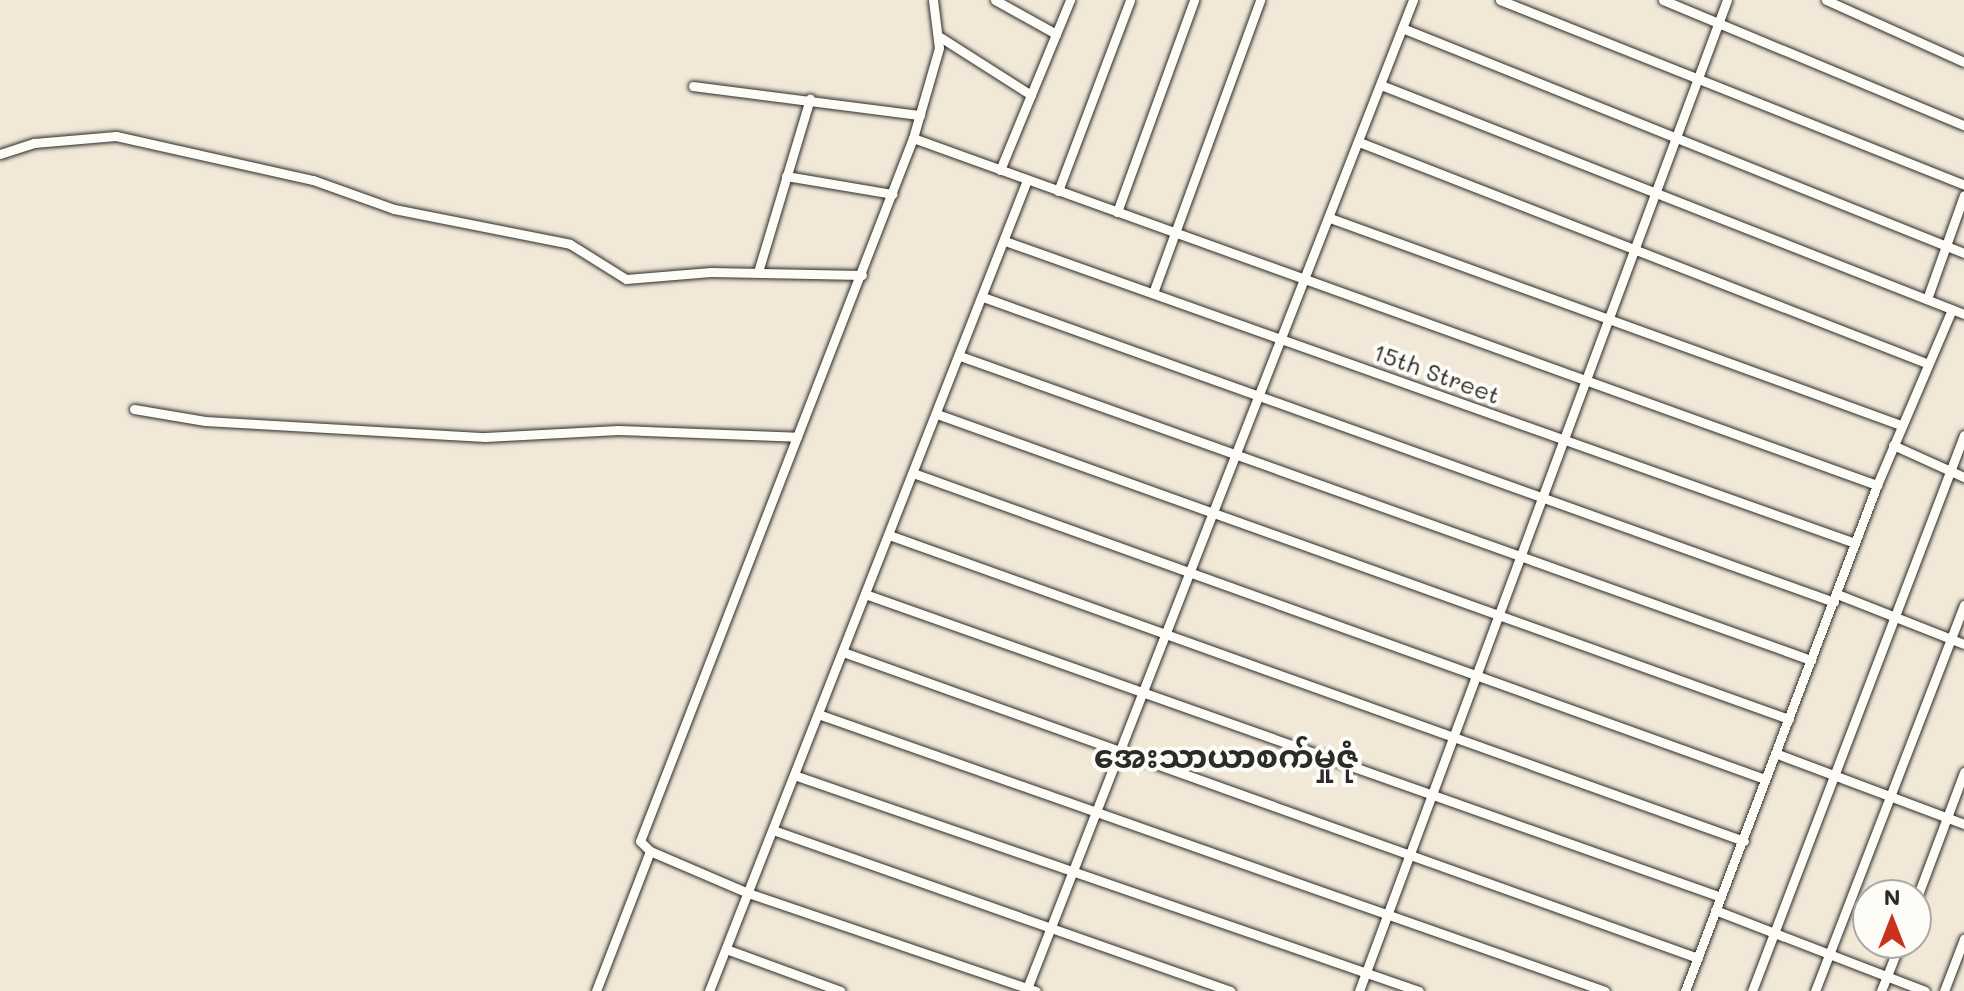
<!DOCTYPE html>
<meta charset="utf-8">
<style>
body{margin:0}
#map{position:relative;width:1964px;height:991px;overflow:hidden;background:#f1e8d7;font-family:Mali,"Noto Sans Myanmar",sans-serif}
div>[style]{position:absolute}
.roads{filter:drop-shadow(0 0 2px #2b2b2b) drop-shadow(0 0 2px #2b2b2b)}
.street>*{height:9px;margin:-4.5px;padding:0 4.5px;transform-origin:4.5px;border-radius:4.5px;background:#fdfcf7}
span{translate:-50% -50%;white-space:nowrap;text-align:center;line-height:1.15;-webkit-text-stroke:8px #fdfcf7;paint-order:stroke}
.street-label{font-size:24px;color:#2b2b2b}
.district-label{font-size:32px;color:#2b2b2b;font-weight:700}
.north{position:absolute;left:1852px;top:879px;width:80px;height:80px;box-sizing:border-box;background:#fdfcf7;border:2px solid #a9a8a5;border-radius:50%;rotate:0deg;font-size:22px;font-weight:700;line-height:32px;text-align:center;color:#2b2b2b}
.north::after{content:'';display:block;margin:auto;width:28px;height:36px;background:#c8321e;clip-path:polygon(50% 0,100% 100%,50% 72%,0 100%)}
</style>
<div id="map">
<div class="roads">
<div class="street">
<i style="left:933px;top:0;width:48px;rotate:82.9deg"></i>
<i style="left:939px;top:48px;width:94px;rotate:106.1deg"></i>
<i style="left:913px;top:138px;width:754px;rotate:111.22deg"></i>
<i style="left:640px;top:841px;width:14px;rotate:45deg"></i>
<i style="left:650px;top:851px;width:107px;rotate:23.2deg"></i>
<i style="left:748px;top:893px;width:304px;rotate:18.8deg"></i>
<i style="left:995px;top:0;width:70px;rotate:29.1deg"></i>
<i style="left:1500px;top:0;width:500px;rotate:21.7deg"></i>
<i style="left:1663px;top:0;width:326px;rotate:22.6deg"></i>
<i style="left:1826px;top:0;width:151px;rotate:24.2deg"></i>
<i style="left:1402px;top:28px;width:605px;rotate:21.82deg"></i>
<i style="left:940px;top:37px;width:108px;rotate:32.5deg"></i>
<i style="left:1381px;top:85px;width:626px;rotate:21.44deg"></i>
<i style="left:693px;top:86px;width:229px;rotate:7.3deg"></i>
<i style="left:913px;top:138px;width:1025px;rotate:19.8deg"></i>
<i style="left:1359px;top:142px;width:609px;rotate:21.29deg"></i>
<i style="left:0;top:154px;width:36px;rotate:-18deg"></i>
<i style="left:34px;top:143px;width:82px;rotate:-4.9deg"></i>
<i style="left:116px;top:136px;width:202px;rotate:12.6deg"></i>
<i style="left:313px;top:180px;width:86px;rotate:19.7deg"></i>
<i style="left:394px;top:209px;width:179px;rotate:11.2deg"></i>
<i style="left:570px;top:244px;width:66px;rotate:32deg"></i>
<i style="left:626px;top:279px;width:85px;rotate:-4.7deg"></i>
<i style="left:711px;top:272px;width:151px;rotate:1.1deg"></i>
<i style="left:1000px;top:170px;width:184px;rotate:-67.6deg"></i>
<i style="left:786px;top:176px;width:108px;rotate:9.6deg"></i>
<i style="left:1058px;top:191px;width:204px;rotate:-69.3deg"></i>
<i style="left:1117px;top:212px;width:226px;rotate:-70deg"></i>
<i style="left:1330px;top:218px;width:607px;rotate:19.93deg"></i>
<i style="left:1005px;top:241px;width:902px;rotate:19.56deg"></i>
<i style="left:758px;top:272px;width:181px;rotate:-73.3deg"></i>
<i style="left:1153px;top:293px;width:312px;rotate:-69.9deg"></i>
<i style="left:983px;top:297px;width:904px;rotate:19.72deg"></i>
<i style="left:1927px;top:299px;width:110px;rotate:-70.4deg"></i>
<i style="left:960px;top:356px;width:904px;rotate:19.66deg"></i>
<i style="left:134px;top:409px;width:72px;rotate:9.6deg"></i>
<i style="left:205px;top:421px;width:280px;rotate:3.3deg"></i>
<i style="left:485px;top:437px;width:133px;rotate:-3deg"></i>
<i style="left:618px;top:430px;width:179px;rotate:2.2deg"></i>
<i style="left:937px;top:414px;width:905px;rotate:19.7deg"></i>
<i style="left:1893px;top:445px;width:78px;rotate:24.3deg"></i>
<i style="left:913px;top:473px;width:905px;rotate:19.76deg"></i>
<i style="left:889px;top:535px;width:908px;rotate:19.69deg"></i>
<i style="left:865px;top:594px;width:908px;rotate:19.49deg"></i>
<i style="left:1837px;top:594px;width:136px;rotate:21.5deg"></i>
<i style="left:843px;top:652px;width:908px;rotate:19.69deg"></i>
<i style="left:818px;top:714px;width:834px;rotate:19.39deg"></i>
<i style="left:1775px;top:753px;width:202px;rotate:20.6deg"></i>
<i style="left:794px;top:775px;width:661px;rotate:19.07deg"></i>
<i style="left:773px;top:830px;width:485px;rotate:19.4deg"></i>
<i style="left:1916px;top:900px;width:137px;rotate:-69.4deg"></i>
<i style="left:1715px;top:910px;width:225px;rotate:21.1deg"></i>
<i style="left:726px;top:949px;width:122px;rotate:20.1deg"></i>
<i style="left:596px;top:991px;width:150px;rotate:-68.9deg"></i>
<i style="left:709px;top:991px;width:871px;rotate:-68.59deg"></i>
<i style="left:1026px;top:991px;width:1064px;rotate:-68.67deg"></i>
<i style="left:1359px;top:991px;width:1057px;rotate:-69.63deg"></i>
<i style="left:1685px;top:991px;width:541px;rotate:-69.22deg"></i>
<i style="left:1877px;top:485px;width:191px;rotate:-66.9deg"></i>
<i style="left:1752px;top:991px;width:595px;rotate:-69.13deg"></i>
<i style="left:1815px;top:991px;width:414px;rotate:-68.9deg"></i>
<i style="left:1881px;top:991px;width:52px;rotate:-68.4deg"></i>
<i style="left:1944px;top:991px;width:56px;rotate:-69deg"></i>
</div>
</div>
<div class="street-label">
<span style="left:1437px;top:373px;rotate:20deg">15th Street</span>
</div>
<div class="district-label">
<span style="left:1226px;top:755px">အေးသာယာစက်မှုဇုံ</span>
</div>
<div class="north">N</div>
</div>
